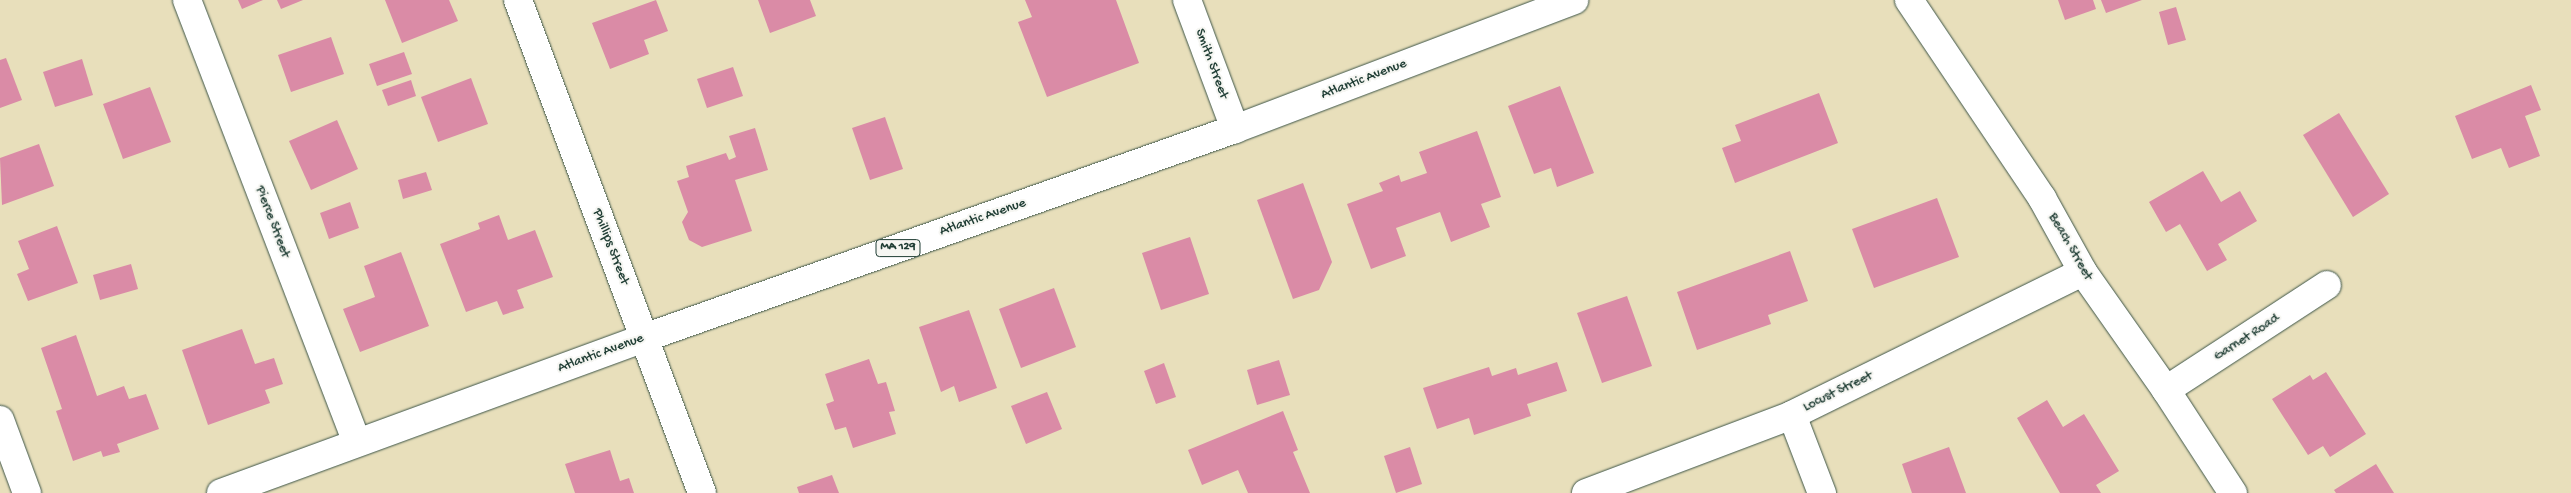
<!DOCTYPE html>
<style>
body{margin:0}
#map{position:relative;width:2571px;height:493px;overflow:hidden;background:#e8dfbb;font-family:"Gochi Hand",sans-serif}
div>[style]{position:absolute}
.building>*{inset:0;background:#da8ba6}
.roads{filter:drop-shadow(0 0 1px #3d5548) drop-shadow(0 0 1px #3d5548)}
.minor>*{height:28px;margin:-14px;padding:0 14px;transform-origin:14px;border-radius:14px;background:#fff}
.tertiary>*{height:28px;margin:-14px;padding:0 14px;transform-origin:14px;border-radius:14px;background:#fff}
.primary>*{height:28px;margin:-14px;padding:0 14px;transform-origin:14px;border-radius:14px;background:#fff}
span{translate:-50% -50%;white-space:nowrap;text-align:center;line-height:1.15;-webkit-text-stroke:4px #f6f6f2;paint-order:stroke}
.shield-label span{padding:1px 4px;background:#f6f6f2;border:1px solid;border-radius:4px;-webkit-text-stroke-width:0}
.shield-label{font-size:12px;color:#1f3d34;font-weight:700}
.street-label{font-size:14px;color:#1f3d34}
</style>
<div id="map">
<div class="building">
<i style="clip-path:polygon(238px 0,263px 0,242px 9px)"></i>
<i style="clip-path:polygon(277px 0,303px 0,281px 9px)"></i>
<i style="clip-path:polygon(385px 0,449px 0,458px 21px,402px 43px)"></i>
<i style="clip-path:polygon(656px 0,668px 31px,644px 40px,649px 54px,610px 69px,592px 23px)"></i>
<i style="clip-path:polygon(758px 0,810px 0,816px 16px,770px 33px)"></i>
<i style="clip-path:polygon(1025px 0,1116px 0,1139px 63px,1047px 97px,1018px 22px,1032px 17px)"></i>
<i style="clip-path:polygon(2058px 0,2093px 0,2096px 9px,2065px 20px)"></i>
<i style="clip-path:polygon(2101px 0,2142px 0,2106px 13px)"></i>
<i style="clip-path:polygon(2176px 7px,2186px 40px,2168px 45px,2159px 12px)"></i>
<i style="clip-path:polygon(331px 37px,344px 74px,291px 92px,278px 55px)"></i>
<i style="clip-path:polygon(404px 52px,412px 74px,377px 86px,369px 64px)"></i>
<i style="clip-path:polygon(6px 58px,22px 100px,0 108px,0 60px)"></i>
<i style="clip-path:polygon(82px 59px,93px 95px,55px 107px,43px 72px)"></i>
<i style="clip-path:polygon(733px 67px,743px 96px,707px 108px,697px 79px)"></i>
<i style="clip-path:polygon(471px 78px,488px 124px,438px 142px,421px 97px)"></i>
<i style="clip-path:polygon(411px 80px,416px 96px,388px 106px,382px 90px)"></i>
<i style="clip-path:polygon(2531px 85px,2541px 110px,2525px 116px,2540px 156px,2509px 168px,2501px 148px,2472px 159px,2455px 116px)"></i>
<i style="clip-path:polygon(1560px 86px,1594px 173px,1557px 187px,1551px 168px,1534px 174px,1508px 106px)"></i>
<i style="clip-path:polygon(150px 87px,171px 142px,123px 159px,103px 104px)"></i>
<i style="clip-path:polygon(1819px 93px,1838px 143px,1735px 183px,1722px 148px,1741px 141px,1735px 125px)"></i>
<i style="clip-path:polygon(2339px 113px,2389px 194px,2353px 217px,2303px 135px)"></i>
<i style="clip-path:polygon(885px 117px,903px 169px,870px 180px,852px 128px)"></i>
<i style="clip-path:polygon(337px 120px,358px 169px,311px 190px,289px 141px)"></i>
<i style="clip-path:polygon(755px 128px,768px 170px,735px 180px,752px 231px,702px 247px,689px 240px,682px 222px,688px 212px,677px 181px,689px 177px,686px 166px,726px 153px,729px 160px,736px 157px,729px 136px)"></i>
<i style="clip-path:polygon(1477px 131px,1501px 197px,1481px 204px,1490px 227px,1451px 242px,1440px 212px,1396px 228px,1406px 256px,1371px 269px,1347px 204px,1383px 191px,1379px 183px,1399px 175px,1401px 182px,1427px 173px,1419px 152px)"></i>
<i style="clip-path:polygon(39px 144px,54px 186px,2px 205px,0 158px)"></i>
<i style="clip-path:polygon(2203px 171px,2221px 202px,2240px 191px,2257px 221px,2218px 244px,2227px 260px,2207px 271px,2180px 224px,2166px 232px,2149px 202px)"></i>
<i style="clip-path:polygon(426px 172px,432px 190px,403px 199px,398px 180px)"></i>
<i style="clip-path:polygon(1303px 183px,1332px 262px,1319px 290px,1293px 299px,1257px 200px)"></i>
<i style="clip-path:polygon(1937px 198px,1959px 257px,1874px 288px,1852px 229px)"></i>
<i style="clip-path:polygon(350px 202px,359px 228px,329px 239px,320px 213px)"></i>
<i style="clip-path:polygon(499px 215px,508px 240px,535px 230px,553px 277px,517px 290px,524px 308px,503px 315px,497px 301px,466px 312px,440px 244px,480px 229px,478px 223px)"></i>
<i style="clip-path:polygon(57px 226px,78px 283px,28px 301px,17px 274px,29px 269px,18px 241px)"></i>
<i style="clip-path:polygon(1190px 237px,1209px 294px,1161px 310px,1142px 253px)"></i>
<i style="clip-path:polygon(1790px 251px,1808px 301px,1768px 315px,1771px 324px,1697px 350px,1677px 292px)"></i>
<i style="clip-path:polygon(401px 252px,429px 326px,360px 352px,343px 309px,375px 297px,364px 266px)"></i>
<i style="clip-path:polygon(131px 264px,138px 289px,100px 300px,93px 275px)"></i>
<i style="clip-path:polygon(1054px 288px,1076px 347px,1021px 368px,999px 309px)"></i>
<i style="clip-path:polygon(1627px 296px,1652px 366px,1602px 383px,1577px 313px)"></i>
<i style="clip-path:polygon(969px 310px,997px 388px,959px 402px,954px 386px,941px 392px,919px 327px)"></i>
<i style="clip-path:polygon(242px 329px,255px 364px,274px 358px,283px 384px,265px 390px,270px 403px,208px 425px,182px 350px)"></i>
<i style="clip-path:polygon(76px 335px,97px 396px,124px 386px,129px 399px,146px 394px,159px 429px,117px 444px,120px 452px,103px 457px,101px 451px,73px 461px,56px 411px,62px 409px,41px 348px)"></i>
<i style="clip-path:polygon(869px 359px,878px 384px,886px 382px,895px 411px,889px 412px,896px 434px,853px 448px,846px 427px,835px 430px,826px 404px,834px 401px,825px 374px)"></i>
<i style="clip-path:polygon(1279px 360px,1290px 395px,1257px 405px,1247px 370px)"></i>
<i style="clip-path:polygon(1557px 362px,1567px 391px,1527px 404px,1531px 416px,1474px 435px,1469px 418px,1437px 429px,1423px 388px,1489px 367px,1492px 376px,1516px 368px,1518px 375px)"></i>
<i style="clip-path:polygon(1164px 363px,1176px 397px,1156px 404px,1144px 371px)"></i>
<i style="clip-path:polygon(2326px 372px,2366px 434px,2330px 457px,2323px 446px,2308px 455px,2272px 399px,2310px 375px,2313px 380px)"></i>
<i style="clip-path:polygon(1047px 392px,1062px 429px,1026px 444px,1011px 406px)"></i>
<i style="clip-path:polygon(2047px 400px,2063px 427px,2084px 414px,2119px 471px,2096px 485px,2101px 493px,2060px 493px,2017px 418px)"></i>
<i style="clip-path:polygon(1283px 411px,1298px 450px,1293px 452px,1310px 493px,1248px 493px,1238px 470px,1202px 485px,1188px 450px)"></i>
<i style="clip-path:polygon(1410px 447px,1422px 484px,1396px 493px,1384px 456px)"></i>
<i style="clip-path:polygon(1949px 447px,1966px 493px,1912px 493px,1902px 464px)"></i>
<i style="clip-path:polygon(610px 450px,620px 481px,629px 478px,634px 493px,575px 493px,565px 464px)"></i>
<i style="clip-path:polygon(2376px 464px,2394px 493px,2336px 493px,2334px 490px)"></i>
<i style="clip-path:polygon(832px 475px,839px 493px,799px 493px,797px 487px)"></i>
</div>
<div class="roads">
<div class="minor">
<i style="left:187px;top:0;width:474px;rotate:69deg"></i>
<i style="left:518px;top:0;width:526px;rotate:69.53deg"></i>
<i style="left:2166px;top:390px;width:192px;rotate:-33.1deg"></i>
<i style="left:1792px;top:415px;width:84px;rotate:69deg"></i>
<i style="left:0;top:420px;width:78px;rotate:69.7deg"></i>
<i style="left:1586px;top:493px;width:220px;rotate:-20.7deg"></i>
<i style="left:1792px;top:415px;width:324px;rotate:-26.2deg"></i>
</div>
<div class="tertiary">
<i style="left:1187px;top:0;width:138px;rotate:69.6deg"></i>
<i style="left:1909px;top:0;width:239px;rotate:56.1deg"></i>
<i style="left:2042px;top:198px;width:85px;rotate:61deg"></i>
<i style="left:2083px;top:272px;width:144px;rotate:54.9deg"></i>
<i style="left:2166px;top:390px;width:123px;rotate:57deg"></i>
</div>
<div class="primary">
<i style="left:221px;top:493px;width:451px;rotate:-20.1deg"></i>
<i style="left:644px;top:338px;width:627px;rotate:-19.48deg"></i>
<i style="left:1235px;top:129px;width:363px;rotate:-20.8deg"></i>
</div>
</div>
<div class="shield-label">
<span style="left:898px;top:248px">MA 129</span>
</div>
<div class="street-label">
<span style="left:1211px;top:64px;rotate:70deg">Smith Street</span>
<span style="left:1364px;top:80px;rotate:-21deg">Atlantic Avenue</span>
<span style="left:983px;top:218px;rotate:-19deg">Atlantic Avenue</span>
<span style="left:272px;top:222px;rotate:69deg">Pierce Street</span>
<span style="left:610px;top:247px;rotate:69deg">Phillips Street</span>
<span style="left:2070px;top:247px;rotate:60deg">Beach Street</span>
<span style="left:2247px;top:338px;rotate:-33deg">Garnet Road</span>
<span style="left:601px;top:354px;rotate:-20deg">Atlantic Avenue</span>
<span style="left:1838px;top:392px;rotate:-26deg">Locust Street</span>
</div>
</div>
